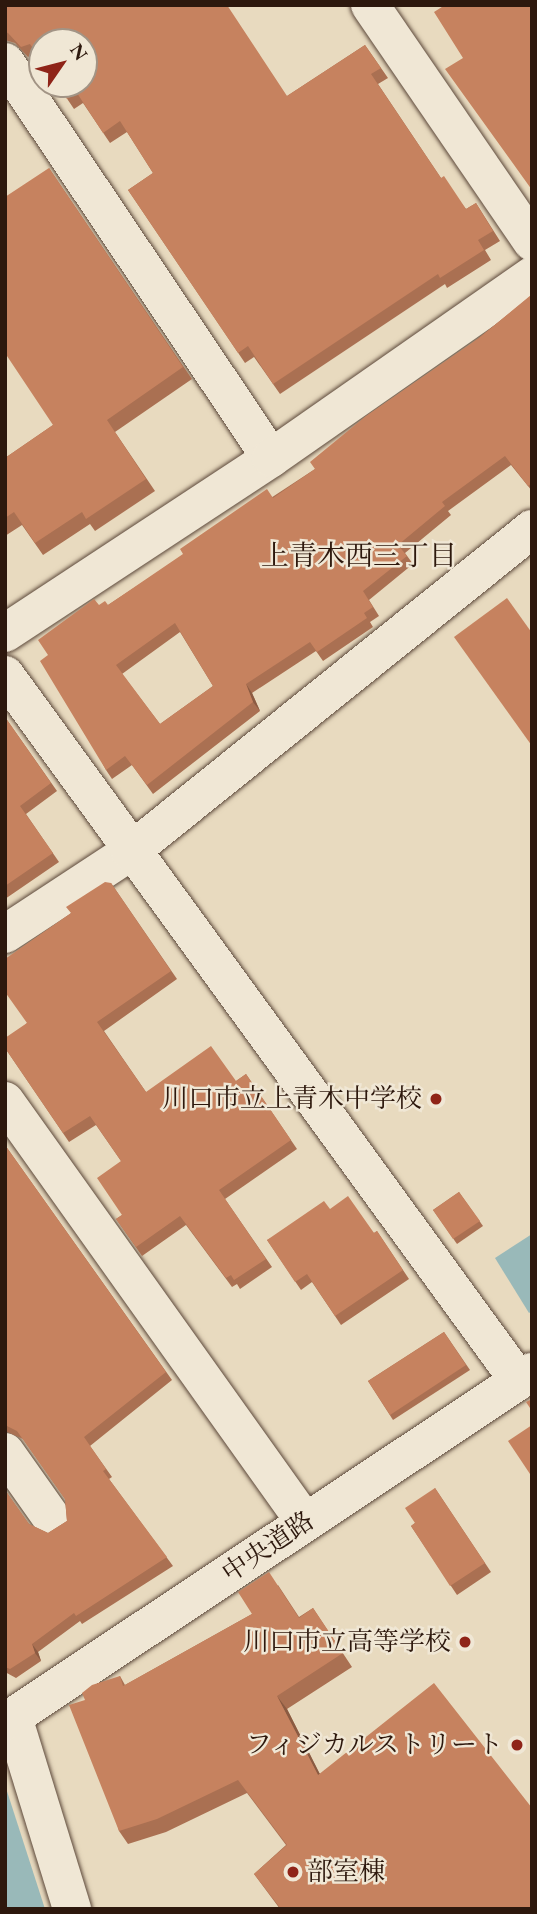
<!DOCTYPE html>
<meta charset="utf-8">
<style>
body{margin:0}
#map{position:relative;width:537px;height:1914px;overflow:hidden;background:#e8dabf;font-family:"EB Garamond","Noto Serif JP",serif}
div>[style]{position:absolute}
.water>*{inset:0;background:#99b9b9}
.roads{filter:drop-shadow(0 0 2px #5c483a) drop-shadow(0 0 2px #5c483a)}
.street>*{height:38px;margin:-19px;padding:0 19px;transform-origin:19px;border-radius:19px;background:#f0e7d5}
.secondary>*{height:38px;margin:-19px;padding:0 19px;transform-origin:19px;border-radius:19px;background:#f0e7d5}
.wall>*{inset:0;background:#aa7052}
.shaded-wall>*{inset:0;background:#8b5b42}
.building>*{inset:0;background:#c6825f}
.dots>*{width:19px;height:19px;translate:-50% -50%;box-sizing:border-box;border:4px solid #f0e7d5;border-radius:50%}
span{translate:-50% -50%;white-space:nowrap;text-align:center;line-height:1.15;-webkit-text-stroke:5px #f0e7d5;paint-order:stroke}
.poi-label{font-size:26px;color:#2d180d}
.right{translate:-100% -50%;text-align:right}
.left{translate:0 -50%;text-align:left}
.street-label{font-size:26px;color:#2d180d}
.neighbourhood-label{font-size:28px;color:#2d180d}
.frame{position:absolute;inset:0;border:7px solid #2d180d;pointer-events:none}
.north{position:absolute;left:28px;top:28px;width:70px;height:70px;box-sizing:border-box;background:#f0e7d5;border:2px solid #a29485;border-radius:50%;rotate:55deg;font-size:19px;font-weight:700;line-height:28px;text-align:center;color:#2d180d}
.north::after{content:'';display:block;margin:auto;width:24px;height:32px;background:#8f2418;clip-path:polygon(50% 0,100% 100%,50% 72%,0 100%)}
</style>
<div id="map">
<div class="water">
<i style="clip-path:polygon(532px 1234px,532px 1311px,529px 1313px,495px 1258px)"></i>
<i style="clip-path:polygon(5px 1785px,45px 1909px,5px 1909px)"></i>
</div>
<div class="roads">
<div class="street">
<i style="left:370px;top:5px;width:287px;rotate:55.6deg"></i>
<i style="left:5px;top:62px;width:477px;rotate:56.1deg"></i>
<i style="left:5px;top:934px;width:149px;rotate:-33.3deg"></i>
<i style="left:130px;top:852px;width:516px;rotate:-38.78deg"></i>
<i style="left:5px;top:1101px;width:517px;rotate:54.53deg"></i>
<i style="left:5px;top:1452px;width:83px;rotate:54.8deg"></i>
</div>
<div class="secondary">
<i style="left:5px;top:633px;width:318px;rotate:-33.3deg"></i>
<i style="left:271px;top:458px;width:318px;rotate:-34.9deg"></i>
<i style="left:5px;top:675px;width:873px;rotate:53.94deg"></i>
<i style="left:13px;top:1717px;width:201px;rotate:72.9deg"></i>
<i style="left:5px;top:1722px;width:633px;rotate:-33.59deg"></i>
</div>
</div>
<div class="wall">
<i style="clip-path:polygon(5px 5px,287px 96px,365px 45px,388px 78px,378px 84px,441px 178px,466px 209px,476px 203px,500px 241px,485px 250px,491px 260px,447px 288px,445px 284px,280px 394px,254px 357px,245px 363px,128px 190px,153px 173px,127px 132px,110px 143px,83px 103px,74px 109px,37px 54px,28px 57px,15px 43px,5px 40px)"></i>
<i style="clip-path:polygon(49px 168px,192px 379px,115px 432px,155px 491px,95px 531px,90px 524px,43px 555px,22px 525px,5px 536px,5px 458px,53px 425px)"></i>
<i style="clip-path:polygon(evenodd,532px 295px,532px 491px,511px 465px,448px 511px,451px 515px,405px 553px,413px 564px,369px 600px,379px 616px,370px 622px,373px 627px,323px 661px,316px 651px,252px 693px,260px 711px,153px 794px,132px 765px,112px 779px,106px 770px,48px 655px,99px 605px,108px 605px,315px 469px,532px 295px,180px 632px,213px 686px,160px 724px,122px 674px,180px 632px)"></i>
<i style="clip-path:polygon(5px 717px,57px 791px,26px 814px,59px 862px,5px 899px)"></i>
<i style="clip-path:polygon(111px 883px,177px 979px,104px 1031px,146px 1092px,236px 1081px,246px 1074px,297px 1149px,225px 1199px,272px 1267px,240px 1289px,237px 1284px,232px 1287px,186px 1225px,142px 1256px,116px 1219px,122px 1215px,121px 1161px,96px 1125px,69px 1142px,5px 1048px,27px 1023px,71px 913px)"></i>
<i style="clip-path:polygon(5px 1145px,172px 1380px,90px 1446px,112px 1477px,109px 1479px,173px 1566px,82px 1624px,80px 1621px,38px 1652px,41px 1661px,16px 1678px,5px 1672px,5px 1490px,29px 1524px,48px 1533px,67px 1521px,65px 1499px,23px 1439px,5px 1431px)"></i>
<i style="clip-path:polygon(459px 1192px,483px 1226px,457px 1244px,433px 1210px)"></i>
<i style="clip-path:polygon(330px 1209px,374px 1233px,377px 1231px,409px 1279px,341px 1325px,312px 1282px,301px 1290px,267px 1240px)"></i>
<i style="clip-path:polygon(444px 1332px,470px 1370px,393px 1420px,368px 1381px)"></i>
<i style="clip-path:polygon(435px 1488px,491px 1572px,457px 1595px,411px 1526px,415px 1523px)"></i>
<i style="clip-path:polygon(278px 1585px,299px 1617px,313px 1608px,352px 1667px,287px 1709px,319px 1773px,532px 1909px,280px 1909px,254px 1874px,286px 1845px,247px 1793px,166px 1832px,128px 1844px,119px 1831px,85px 1700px,120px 1676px,125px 1685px,252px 1614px)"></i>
</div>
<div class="shaded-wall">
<i style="clip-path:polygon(246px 684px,252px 693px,260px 711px,253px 702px)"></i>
<i style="clip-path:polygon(32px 1644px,38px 1652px,41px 1661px,35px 1653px)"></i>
<i style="clip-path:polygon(277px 1696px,287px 1709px,327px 1788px,318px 1775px)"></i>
</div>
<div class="building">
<i style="clip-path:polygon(5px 5px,227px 5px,287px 96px,365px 45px,381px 68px,371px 74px,441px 178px,444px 176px,466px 209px,476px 203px,493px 231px,478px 240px,484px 250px,440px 278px,438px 274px,273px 384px,248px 346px,238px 353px,128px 190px,153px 173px,120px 121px,103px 133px,77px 93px,67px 99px,57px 84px,84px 84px,84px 42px,42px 42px,42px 62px,30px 44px,21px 47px,8px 33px,5px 32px)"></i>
<i style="clip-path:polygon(445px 5px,532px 5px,532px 190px,445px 69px,463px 58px,434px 12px)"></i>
<i style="clip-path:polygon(49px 168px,183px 367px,107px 420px,146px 479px,86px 519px,82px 512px,35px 543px,14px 512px,5px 518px,5px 458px,53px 425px,5px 353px,5px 197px)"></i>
<i style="clip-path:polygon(evenodd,531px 295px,532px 483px,528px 486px,505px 456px,442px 502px,445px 506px,398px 545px,407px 556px,363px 591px,373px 607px,364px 613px,367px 618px,317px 652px,310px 642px,246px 684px,253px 702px,147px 785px,125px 756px,106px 770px,40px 661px,48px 655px,38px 640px,94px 599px,99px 605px,105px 601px,108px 605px,183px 554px,180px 549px,267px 489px,273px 498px,315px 469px,310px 462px,366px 416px,479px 338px,531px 295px,175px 623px,213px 686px,160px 724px,116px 665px,175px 623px)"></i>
<i style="clip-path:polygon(507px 598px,532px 633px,532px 746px,454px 637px)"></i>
<i style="clip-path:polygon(5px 717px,51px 783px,20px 806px,53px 853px,5px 886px)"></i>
<i style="clip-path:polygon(105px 882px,111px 883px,171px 971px,97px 1022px,146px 1092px,211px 1046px,236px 1081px,246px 1074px,291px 1140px,219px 1190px,266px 1259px,234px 1280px,231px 1275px,226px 1278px,180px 1216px,136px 1247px,116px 1219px,122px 1215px,97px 1178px,121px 1161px,90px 1116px,63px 1133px,5px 1048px,5px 1038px,27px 1023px,5px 992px,5px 959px,71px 913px,66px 907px)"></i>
<i style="clip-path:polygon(5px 1145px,166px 1372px,84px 1437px,106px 1469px,103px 1471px,167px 1557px,76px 1616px,74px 1613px,32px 1644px,35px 1653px,10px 1669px,5px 1667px,5px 1490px,29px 1524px,48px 1533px,67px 1521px,65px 1499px,17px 1431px,5px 1425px)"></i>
<i style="clip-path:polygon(459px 1192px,480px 1221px,453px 1239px,433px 1210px)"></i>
<i style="clip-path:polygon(348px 1196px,374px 1233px,377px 1231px,403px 1270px,335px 1316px,307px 1274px,295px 1282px,267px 1240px,324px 1201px,330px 1209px)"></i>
<i style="clip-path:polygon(444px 1332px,466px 1365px,390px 1415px,368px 1381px)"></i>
<i style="clip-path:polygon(532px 1399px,532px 1411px,526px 1402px)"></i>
<i style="clip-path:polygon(532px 1425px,532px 1477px,508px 1441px)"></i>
<i style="clip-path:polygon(435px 1488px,485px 1563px,450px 1586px,411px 1526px,415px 1523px,405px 1508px)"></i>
<i style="clip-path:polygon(269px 1572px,299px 1618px,313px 1608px,343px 1653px,277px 1696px,318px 1775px,434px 1683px,532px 1808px,532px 1909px,281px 1909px,254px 1874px,287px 1845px,238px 1780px,157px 1819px,119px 1831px,69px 1705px,85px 1700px,82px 1693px,92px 1685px,120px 1676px,123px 1686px,252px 1614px,238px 1592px)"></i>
</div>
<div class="dots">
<i style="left:436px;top:1099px;background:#8f2418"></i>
<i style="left:465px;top:1642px;background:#8f2418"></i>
<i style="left:517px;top:1745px;background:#8f2418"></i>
<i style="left:293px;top:1872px;background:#8f2418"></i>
</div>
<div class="poi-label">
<span class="right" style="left:422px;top:1099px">川口市立上青木中学校</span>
<span class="right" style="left:451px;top:1642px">川口市立高等学校</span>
<span class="right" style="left:503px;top:1745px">フィジカルストリート</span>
<span class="left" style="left:307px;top:1872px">部室棟</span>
</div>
<div class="street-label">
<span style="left:268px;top:1547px;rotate:-34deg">中央道路</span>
</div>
<div class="neighbourhood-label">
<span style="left:359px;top:555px">上青木西三丁目</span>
</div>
<div class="frame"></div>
<div class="north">N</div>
</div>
